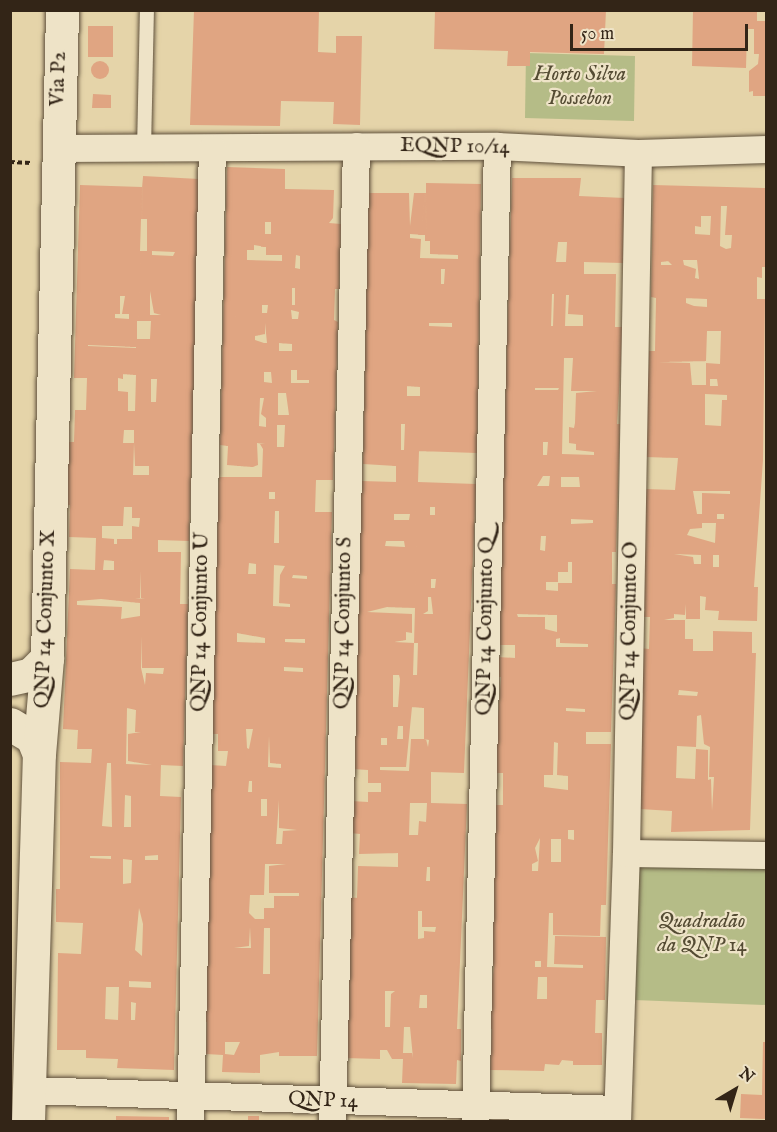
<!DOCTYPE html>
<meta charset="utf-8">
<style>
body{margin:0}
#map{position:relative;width:777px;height:1132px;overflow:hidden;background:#e5d4a9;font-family:"IM FELL English",serif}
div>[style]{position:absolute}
.green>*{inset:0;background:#b5bc87}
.building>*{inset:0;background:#e0a582}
.round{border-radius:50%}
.path>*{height:4px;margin-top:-2px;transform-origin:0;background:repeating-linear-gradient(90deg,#332517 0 4.5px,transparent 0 7.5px)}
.roads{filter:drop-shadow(0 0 2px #60513c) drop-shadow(0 0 2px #60513c)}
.lane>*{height:14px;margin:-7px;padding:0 7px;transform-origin:7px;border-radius:7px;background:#eee3c7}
.street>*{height:27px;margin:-13.5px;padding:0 13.5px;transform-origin:13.5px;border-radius:13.5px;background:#eee3c7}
.secondary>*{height:33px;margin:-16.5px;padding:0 16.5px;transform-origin:16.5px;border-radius:16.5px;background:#eee3c7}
span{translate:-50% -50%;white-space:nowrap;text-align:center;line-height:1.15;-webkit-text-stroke:4.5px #eee3c7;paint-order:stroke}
.park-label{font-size:21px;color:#544b33;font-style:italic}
.street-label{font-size:21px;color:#332517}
.frame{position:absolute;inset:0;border:12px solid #332517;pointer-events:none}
.north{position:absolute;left:705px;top:1060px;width:60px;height:60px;-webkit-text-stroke:4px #eee3c7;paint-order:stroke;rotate:38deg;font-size:16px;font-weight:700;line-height:24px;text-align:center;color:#332517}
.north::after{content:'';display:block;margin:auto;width:21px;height:27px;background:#332517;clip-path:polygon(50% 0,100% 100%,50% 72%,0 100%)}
.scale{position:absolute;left:570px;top:24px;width:178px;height:27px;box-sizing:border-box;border:3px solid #332517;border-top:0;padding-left:8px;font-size:18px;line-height:21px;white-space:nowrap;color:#332517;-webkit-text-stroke:4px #eee3c7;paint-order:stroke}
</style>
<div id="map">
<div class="green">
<i style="clip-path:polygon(526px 53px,635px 56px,634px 121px,525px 118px)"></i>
<i style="clip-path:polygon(639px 865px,766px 869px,766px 1005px,634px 1000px)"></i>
</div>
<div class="building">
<i style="clip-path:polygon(194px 10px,319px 10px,318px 52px,336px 53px,336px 36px,362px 36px,360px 125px,333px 124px,334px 102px,281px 101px,280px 126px,190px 125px)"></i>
<i style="clip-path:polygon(435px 10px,606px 10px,604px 54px,530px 52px,530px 66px,507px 66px,508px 51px,434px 49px)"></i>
<i style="clip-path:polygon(693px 10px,757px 10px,757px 21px,766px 21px,766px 96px,753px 96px,753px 91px,749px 92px,749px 71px,758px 64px,759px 54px,754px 54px,754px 29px,747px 29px,746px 68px,692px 66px)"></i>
<i style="clip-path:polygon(88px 26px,113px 26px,113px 57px,88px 57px)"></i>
<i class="round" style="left:91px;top:61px;width:18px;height:18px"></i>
<i style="clip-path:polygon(93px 94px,111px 95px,111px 108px,92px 108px)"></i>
<i style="clip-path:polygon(evenodd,227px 167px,285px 169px,285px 189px,334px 190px,333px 218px,329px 223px,341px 224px,339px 289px,335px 289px,334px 320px,338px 322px,333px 480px,316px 480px,315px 512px,332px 512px,317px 1056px,279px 1056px,279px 1052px,260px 1055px,260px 1073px,222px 1072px,223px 1055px,206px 1054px,207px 1022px,202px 1022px,210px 765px,226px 766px,228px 751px,218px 751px,218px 734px,211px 734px,219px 477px,262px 477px,263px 449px,260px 444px,265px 444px,257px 443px,258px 465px,253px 467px,227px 465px,228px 446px,220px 445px,227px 167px,265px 222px,271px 222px,271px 234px,265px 234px,265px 222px,227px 167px,254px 245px,266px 247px,266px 255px,282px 255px,282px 261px,247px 260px,247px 250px,254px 250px,254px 245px,227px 167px,296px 255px,300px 256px,300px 269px,295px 268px,296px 255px,227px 167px,292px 288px,295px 288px,295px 305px,292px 305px,292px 288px,227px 167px,262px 305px,268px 305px,267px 313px,262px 313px,262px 305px,227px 167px,291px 310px,299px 312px,298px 319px,292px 319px,291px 310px,227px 167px,265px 323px,267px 343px,264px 343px,255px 340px,255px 336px,265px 334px,265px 323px,227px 167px,279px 343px,292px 344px,292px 351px,279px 351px,279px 343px,227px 167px,291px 370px,297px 370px,297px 380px,309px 380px,309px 383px,291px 383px,291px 370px,227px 167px,264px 372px,271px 372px,272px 383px,264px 382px,264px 372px,227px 167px,278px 393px,286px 393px,289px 415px,278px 415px,278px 393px,227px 167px,260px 398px,264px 398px,261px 414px,266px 418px,266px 427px,259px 426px,260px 398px,227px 167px,277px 425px,285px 425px,284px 447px,277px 447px,277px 425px,227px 167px,269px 492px,275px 492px,275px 499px,269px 499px,269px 492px,227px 167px,275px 511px,279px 511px,279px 543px,274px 543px,275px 511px,227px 167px,249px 563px,256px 564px,256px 574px,248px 574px,249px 563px,227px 167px,274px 565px,285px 566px,280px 575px,279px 603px,290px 604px,290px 607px,273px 606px,274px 565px,227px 167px,293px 575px,307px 576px,307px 579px,292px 578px,293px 575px,227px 167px,237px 633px,265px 638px,265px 643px,237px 642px,237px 633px,227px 167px,285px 639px,305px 639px,305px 643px,285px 642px,285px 639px,227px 167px,284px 667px,303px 668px,303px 672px,284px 671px,284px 667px,227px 167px,246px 729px,253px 729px,249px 749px,247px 748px,246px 729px,227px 167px,269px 736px,270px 763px,281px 764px,281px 768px,268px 767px,269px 736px,227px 167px,249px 781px,252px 781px,252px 792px,248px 792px,249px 781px,227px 167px,261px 799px,267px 799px,267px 816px,261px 816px,261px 799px,227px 167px,279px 800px,279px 828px,297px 830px,283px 831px,282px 844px,276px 844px,279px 800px,227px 167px,265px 864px,286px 864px,269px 866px,269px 893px,299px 893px,299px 896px,274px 896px,274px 908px,264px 908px,264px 919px,255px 919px,249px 913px,250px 895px,264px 895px,265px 864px,227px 167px,250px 927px,251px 948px,234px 948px,249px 946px,250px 927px,227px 167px,264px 928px,270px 928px,270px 974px,263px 974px,264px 928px,227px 167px,225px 1042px,240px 1042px,234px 1055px,225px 1054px,225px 1042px)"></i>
<i style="clip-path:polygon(evenodd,143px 176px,199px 179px,200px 188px,189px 541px,158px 540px,158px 552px,181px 552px,180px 604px,188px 604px,183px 766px,161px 765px,160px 796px,181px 797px,174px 1070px,117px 1068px,118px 1059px,86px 1058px,86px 1050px,57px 1050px,58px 953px,81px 954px,83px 923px,56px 922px,56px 889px,60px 889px,60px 762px,91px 763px,92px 749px,77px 749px,78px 730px,63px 729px,70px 569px,95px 570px,96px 538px,69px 537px,70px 505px,66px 505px,68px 442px,74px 442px,75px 410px,86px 410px,87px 378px,74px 378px,80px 185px,142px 187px,143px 176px,141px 219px,147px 219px,147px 251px,140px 251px,141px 219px,143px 176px,152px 251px,175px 252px,173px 256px,152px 255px,152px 251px,143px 176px,150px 291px,154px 313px,161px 315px,150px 315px,150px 291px,143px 176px,120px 296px,125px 296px,122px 314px,129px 314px,129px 319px,115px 318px,115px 314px,120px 314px,120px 296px,143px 176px,137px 321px,151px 321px,150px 339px,137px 339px,137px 321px,143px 176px,88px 345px,136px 347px,136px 348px,88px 346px,88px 345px,143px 176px,123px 374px,136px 375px,135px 411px,128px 411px,128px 392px,118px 391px,118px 378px,123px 379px,123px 374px,143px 176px,151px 379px,157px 379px,156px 402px,151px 402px,151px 379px,143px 176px,124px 430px,134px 430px,134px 443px,123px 443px,124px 430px,143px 176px,134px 443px,135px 466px,149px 466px,149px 475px,133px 475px,134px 443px,143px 176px,124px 507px,132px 507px,132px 518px,140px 518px,139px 527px,132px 526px,132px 539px,117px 539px,117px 544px,114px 544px,114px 539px,102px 538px,102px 526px,123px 526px,124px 507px,143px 176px,104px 560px,114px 561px,114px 570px,103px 570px,104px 560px,143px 176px,140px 571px,141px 598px,145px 599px,135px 598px,140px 598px,140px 571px,143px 176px,101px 599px,140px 603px,140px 616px,121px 619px,122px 607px,77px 605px,77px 601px,101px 599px,143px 176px,142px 636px,142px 668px,164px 668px,163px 674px,146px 673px,145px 685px,141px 668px,142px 636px,143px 176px,127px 708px,136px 710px,135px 732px,141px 732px,128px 734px,128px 761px,152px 765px,126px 764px,127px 708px,143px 176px,107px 763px,111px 763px,112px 827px,102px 826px,107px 763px,143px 176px,125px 795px,131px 796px,131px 827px,124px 827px,125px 795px,143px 176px,158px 855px,158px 860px,145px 860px,145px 856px,158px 855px,143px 176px,90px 856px,111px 856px,111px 859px,90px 858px,90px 856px,143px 176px,123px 859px,132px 860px,131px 883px,123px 884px,123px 859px,143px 176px,139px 908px,143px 924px,142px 956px,135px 950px,139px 908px,143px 176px,129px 981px,151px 982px,151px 988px,129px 987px,129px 981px,143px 176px,106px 987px,119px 987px,118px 1020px,105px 1019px,106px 987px,143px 176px,131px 1002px,136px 1003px,135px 1020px,131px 1020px,131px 1002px)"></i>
<i style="clip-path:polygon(evenodd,512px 178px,581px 178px,579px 196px,625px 198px,623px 263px,584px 262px,584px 274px,616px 274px,615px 327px,623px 327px,617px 424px,620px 424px,616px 552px,612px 552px,612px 584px,616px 584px,611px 732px,586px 732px,586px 744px,611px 744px,606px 905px,601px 905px,600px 936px,553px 935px,553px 913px,549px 913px,547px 967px,583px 968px,583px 965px,554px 964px,555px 936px,606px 937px,605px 1000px,596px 1000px,595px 1033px,602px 1033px,602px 1065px,573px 1065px,573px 1061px,562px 1060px,559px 1065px,545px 1064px,544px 1071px,490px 1070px,492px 1029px,487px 1029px,494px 966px,489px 966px,493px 805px,503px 805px,503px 773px,494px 773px,501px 677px,496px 677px,497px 657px,515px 658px,515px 645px,498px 645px,512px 178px,558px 242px,567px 242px,566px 262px,556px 262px,558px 242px,512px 178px,552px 294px,554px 294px,553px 326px,551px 326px,552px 294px,512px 178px,566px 295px,569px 295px,568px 314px,583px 315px,583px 326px,565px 326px,566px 295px,512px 178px,564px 358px,573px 358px,571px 391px,597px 391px,576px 393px,575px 423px,574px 428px,569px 427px,569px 443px,576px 444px,576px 450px,594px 452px,594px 455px,562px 454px,564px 358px,512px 178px,559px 388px,558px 390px,535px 390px,535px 388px,559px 388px,512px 178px,543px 442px,548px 442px,547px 455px,543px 455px,543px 442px,512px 178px,543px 476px,550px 476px,549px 486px,537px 486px,543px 476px,512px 178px,561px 477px,579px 477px,580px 487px,561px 487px,561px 477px,512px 178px,571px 519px,593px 520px,593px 523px,571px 524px,571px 519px,512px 178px,541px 536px,546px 536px,545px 551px,540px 550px,541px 536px,512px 178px,568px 562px,572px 562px,572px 583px,558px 583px,558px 591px,546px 590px,546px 582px,558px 582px,558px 572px,568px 572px,568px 562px,512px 178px,517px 614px,557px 615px,557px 632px,545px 629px,545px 617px,518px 617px,517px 614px,512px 178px,560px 638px,560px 643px,588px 644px,588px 647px,556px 647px,556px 639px,560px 638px,512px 178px,566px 708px,585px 709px,585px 712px,566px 711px,566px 708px,512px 178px,554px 742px,558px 743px,557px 775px,568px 776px,568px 790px,544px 787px,544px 775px,553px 775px,554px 742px,512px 178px,568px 830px,574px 830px,574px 840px,568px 839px,568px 830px,512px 178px,540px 838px,538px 871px,532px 871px,532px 864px,538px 861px,535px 848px,540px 838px,512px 178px,551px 839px,561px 839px,561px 862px,551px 862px,551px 839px,512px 178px,535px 961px,541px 961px,541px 967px,535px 967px,535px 961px,512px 178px,538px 977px,547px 977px,547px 999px,537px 999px,538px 977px)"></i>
<i style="clip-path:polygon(evenodd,426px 183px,481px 184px,477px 453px,419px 451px,418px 482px,476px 484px,464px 773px,431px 772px,431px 803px,467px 804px,457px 1029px,461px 1029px,461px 1061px,457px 1060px,456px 1084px,402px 1083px,403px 1059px,392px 1059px,387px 1050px,380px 1050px,380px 1059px,345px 1058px,349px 897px,357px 898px,358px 866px,398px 867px,398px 853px,359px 854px,360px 834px,350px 833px,351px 801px,368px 802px,368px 792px,381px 792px,381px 783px,368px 783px,368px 770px,352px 769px,361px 481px,396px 482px,396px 466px,363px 464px,368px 193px,409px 193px,410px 226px,414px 193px,426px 193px,426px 183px,410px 234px,425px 235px,425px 241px,430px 241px,430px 254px,458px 255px,458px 259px,420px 258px,421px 239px,410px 238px,410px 234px,426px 183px,441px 269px,445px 269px,444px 284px,441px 284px,441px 269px,426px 183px,429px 323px,452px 323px,452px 327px,429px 326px,429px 323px,426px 183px,407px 386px,420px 387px,420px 396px,407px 396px,407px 386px,426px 183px,401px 424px,405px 424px,404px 450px,401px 450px,401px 424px,426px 183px,430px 507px,435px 507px,435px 515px,430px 515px,430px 507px,426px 183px,394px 514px,410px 514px,409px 520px,394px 520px,394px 514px,426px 183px,386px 541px,404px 541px,405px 547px,385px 546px,386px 541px,426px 183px,431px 579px,436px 579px,435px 588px,431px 588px,431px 579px,426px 183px,428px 597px,431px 597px,433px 614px,423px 614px,428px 611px,428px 597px,426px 183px,387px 607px,415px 608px,414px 643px,394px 642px,406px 640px,406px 632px,412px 633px,412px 614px,367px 612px,387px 607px,426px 183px,414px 643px,418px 643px,417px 675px,413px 675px,414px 643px,426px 183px,393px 675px,399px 675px,400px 679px,398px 707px,393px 707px,393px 675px,426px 183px,412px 707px,424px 708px,424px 739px,429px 740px,428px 747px,426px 739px,411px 739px,409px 771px,380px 770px,380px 767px,406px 767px,412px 707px,426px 183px,398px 726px,403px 726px,403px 739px,397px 739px,398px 726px,426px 183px,381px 738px,387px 738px,387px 745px,381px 745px,381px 738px,426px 183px,410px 803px,427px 803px,426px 822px,419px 821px,418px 835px,409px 835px,410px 803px,426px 183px,427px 867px,430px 867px,430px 881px,426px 881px,427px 867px,426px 183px,418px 911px,422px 911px,422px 927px,436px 927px,435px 932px,424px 931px,424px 938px,418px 939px,418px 911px,426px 183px,385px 991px,395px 991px,391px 994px,390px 1027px,385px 1027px,385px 991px,426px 183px,420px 995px,427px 995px,427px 1008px,419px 1008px,420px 995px,426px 183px,404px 1027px,410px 1027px,413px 1058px,412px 1053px,403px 1053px,404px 1027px)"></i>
<i style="clip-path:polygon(evenodd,653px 185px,766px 188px,766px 267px,762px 267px,762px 278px,757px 277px,757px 299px,765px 299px,763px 460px,754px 587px,758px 587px,757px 621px,718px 620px,719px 611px,705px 610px,706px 597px,700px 596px,700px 619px,686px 619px,686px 604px,685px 615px,674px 614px,674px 618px,664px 620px,685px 620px,685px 639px,693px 639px,693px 651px,713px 651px,713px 631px,752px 632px,752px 653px,756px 653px,750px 830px,671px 832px,672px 811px,640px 809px,641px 778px,637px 777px,640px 648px,649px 649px,650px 617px,640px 617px,645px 489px,675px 490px,678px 458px,645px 457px,649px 351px,655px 351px,656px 298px,651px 297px,653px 185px,721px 206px,727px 206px,725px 235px,732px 235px,731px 248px,726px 249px,720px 246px,721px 206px,653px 185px,701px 216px,711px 216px,710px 235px,695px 234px,695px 226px,701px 227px,701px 216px,653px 185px,683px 260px,697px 260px,699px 279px,695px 278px,696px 269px,684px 265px,683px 260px,653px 185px,668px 261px,672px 265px,661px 265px,661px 262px,668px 261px,653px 185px,686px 298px,707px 299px,707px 307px,694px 306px,686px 303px,686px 298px,653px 185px,707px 331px,721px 331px,720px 364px,706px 363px,706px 385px,692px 385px,690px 363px,658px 362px,706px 361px,707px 331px,653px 185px,710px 379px,717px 379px,718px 386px,710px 386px,710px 379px,653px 185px,705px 394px,727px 395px,727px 400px,722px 400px,721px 426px,705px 425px,705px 394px,653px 185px,693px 491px,730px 491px,730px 494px,702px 493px,702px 514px,697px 514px,693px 491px,653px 185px,717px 514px,724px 514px,724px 519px,717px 519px,717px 514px,653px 185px,702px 523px,716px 523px,715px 543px,687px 535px,690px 529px,702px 528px,702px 523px,653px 185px,674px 554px,701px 555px,701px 564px,694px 564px,693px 557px,674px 554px,653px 185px,713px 555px,719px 555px,719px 567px,713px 567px,713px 555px,653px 185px,679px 690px,698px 692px,697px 696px,678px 695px,679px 690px,653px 185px,701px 715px,704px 744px,710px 747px,709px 777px,714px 777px,712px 811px,711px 779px,708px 780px,708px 750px,696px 749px,695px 779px,676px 778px,677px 746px,696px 747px,697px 716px,701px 715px)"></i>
<i style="clip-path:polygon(763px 1042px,766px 1042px,766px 1119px,740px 1118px,741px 1094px,762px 1095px)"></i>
<i style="clip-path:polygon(116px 1116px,169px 1117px,169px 1122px,116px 1122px)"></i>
<i style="clip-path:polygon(248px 1116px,259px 1116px,259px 1122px,248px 1122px)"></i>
</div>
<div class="path">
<i style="left:10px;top:162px;width:21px;rotate:3deg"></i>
</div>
<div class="roads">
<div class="lane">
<i style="left:144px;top:150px;width:140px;rotate:-88.8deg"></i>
</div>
<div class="street">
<i style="left:57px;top:148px;width:440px;rotate:-0.3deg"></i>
<i style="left:497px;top:146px;width:141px;rotate:2.8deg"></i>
<i style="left:638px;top:153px;width:128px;rotate:-1.8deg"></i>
<i style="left:626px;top:853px;width:140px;rotate:0.8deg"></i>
<i style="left:29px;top:1090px;width:588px;rotate:1.85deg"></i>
<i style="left:190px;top:1122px;width:974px;rotate:-88.71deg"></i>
<i style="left:332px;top:1122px;width:976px;rotate:-88.59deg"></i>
<i style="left:475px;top:1122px;width:976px;rotate:-88.71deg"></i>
<i style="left:617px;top:1122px;width:269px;rotate:-88.1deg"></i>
<i style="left:626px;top:853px;width:700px;rotate:-89.02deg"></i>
</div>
<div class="secondary">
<i style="left:10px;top:679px;width:22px;rotate:-13deg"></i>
<i style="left:31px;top:674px;width:23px;rotate:-45deg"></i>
<i style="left:10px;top:724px;width:26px;rotate:31deg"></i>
<i style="left:32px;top:737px;width:18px;rotate:68deg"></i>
<i style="left:28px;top:1122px;width:368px;rotate:-88.3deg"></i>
<i style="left:39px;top:754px;width:96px;rotate:-85.2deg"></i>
<i style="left:47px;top:658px;width:648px;rotate:-88.67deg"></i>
</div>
</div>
<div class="park-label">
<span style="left:580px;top:87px">Horto Silva<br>Possebon</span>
<span style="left:702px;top:934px">Quadradão<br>da QNP 14</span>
</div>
<div class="street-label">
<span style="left:59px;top:79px;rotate:-88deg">Via P2</span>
<span style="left:455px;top:147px;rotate:1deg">EQNP 10/14</span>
<span style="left:46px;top:619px;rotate:-88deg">QNP 14 Conjunto X</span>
<span style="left:201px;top:622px;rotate:-89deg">QNP 14 Conjunto U</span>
<span style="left:344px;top:623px;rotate:-89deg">QNP 14 Conjunto S</span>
<span style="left:486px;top:626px;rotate:-89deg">QNP 14 Conjunto Q</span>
<span style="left:630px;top:631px;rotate:-89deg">QNP 14 Conjunto O</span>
<span style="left:323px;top:1101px;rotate:2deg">QNP 14</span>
</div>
<div class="frame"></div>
<div class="north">N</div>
<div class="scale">50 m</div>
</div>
